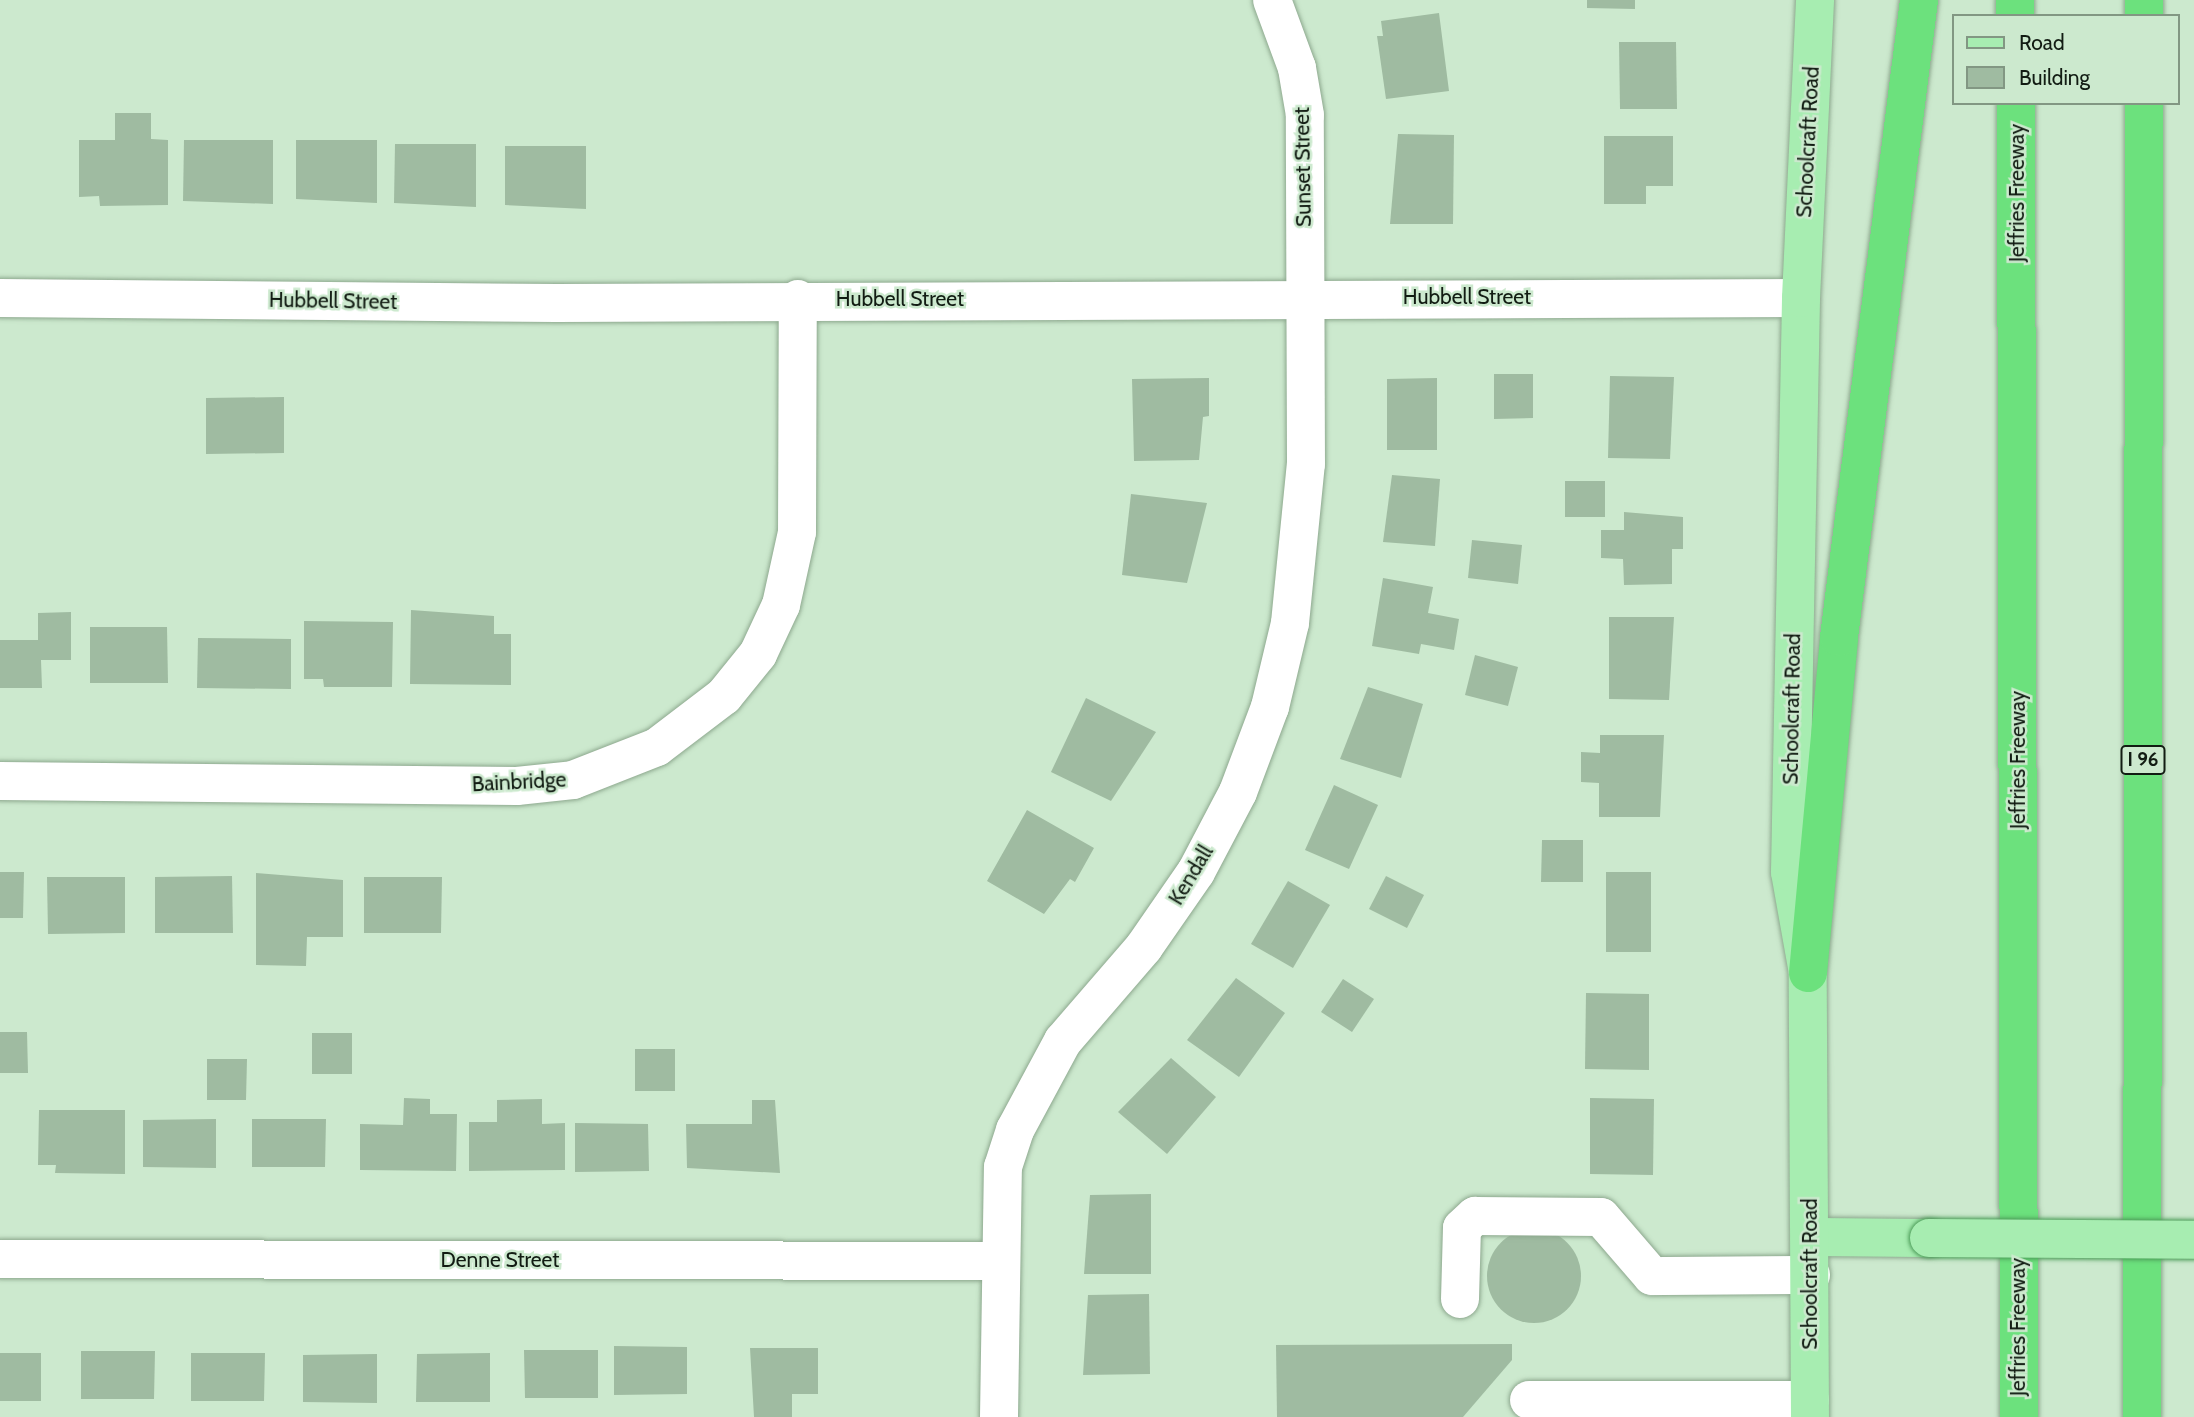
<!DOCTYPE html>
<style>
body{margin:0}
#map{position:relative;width:2194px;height:1417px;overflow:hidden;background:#cce9ce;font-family:Cabin,sans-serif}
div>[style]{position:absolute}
.building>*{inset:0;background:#9fbba1}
.round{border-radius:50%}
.roads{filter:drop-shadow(0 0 2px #8da88e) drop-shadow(0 0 2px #8da88e)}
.minor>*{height:38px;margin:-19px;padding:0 19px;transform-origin:19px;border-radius:19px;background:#fff}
.major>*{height:38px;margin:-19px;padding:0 19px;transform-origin:19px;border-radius:19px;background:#a7edb1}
.highway>*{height:38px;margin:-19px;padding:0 19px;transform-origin:19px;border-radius:19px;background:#6ce17d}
.bridges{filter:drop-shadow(0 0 2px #4c9c58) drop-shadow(0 0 2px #4c9c58)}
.major-bridge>*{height:38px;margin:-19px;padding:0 19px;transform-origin:19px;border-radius:19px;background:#a7edb1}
span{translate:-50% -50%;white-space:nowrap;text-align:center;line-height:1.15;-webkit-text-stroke:5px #cce9ce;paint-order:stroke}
.shield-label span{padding:2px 5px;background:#cce9ce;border:2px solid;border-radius:5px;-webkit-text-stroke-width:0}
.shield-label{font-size:19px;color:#121c13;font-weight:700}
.street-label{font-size:21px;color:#121c13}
.legend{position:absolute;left:1952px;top:14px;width:228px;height:91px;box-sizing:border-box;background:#cce9ce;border:2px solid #829783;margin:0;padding:9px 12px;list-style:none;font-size:21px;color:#121c13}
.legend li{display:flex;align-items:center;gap:14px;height:35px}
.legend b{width:35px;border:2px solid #829783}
</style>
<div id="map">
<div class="building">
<i style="clip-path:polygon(1587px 0,1635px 0,1635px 9px,1587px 8px)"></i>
<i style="clip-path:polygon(1439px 13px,1449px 91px,1386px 99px,1377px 36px,1383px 36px,1381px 21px)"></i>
<i style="clip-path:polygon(1619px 42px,1676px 42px,1677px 109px,1620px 109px)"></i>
<i style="clip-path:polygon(115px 113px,151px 113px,151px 139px,168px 140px,168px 205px,100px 206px,99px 196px,79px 197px,79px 140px,115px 140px)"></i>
<i style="clip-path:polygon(1398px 134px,1454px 135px,1453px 224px,1390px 224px)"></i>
<i style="clip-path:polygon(1604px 136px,1673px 136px,1673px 186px,1646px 186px,1646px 204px,1604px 204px)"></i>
<i style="clip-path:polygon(184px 140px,273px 140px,273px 204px,183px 201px)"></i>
<i style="clip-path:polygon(296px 140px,377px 140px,377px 203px,296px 199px)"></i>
<i style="clip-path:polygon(395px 144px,476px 144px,476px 207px,394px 203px)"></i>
<i style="clip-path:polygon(505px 146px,586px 146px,586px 209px,505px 205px)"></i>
<i style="clip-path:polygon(1494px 374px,1533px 374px,1533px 418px,1494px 419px)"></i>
<i style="clip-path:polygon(1610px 376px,1674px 377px,1670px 459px,1608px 458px)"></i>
<i style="clip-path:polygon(1209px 378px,1209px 416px,1203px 417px,1199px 460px,1134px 461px,1132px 379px)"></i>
<i style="clip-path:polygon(1437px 378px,1437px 450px,1387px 450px,1387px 379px)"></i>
<i style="clip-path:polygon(284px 397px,284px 453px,206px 454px,206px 398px)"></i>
<i style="clip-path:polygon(1392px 475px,1440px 479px,1435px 546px,1383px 542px)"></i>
<i style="clip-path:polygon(1565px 481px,1605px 481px,1605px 517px,1565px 517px)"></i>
<i style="clip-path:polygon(1131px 494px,1207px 503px,1187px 583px,1122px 575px)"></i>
<i style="clip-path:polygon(1624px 512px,1683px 517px,1683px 549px,1672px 549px,1672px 584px,1624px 585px,1623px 559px,1601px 558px,1601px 530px,1624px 530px)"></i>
<i style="clip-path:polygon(1472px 540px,1522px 545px,1518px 584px,1468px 578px)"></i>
<i style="clip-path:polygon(1383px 578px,1433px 587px,1428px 613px,1459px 619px,1454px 650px,1421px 644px,1419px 654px,1372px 646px)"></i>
<i style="clip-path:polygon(411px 610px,494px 616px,494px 634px,511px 634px,511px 685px,410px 684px)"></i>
<i style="clip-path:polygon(71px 612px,71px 660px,41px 660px,42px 688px,0 688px,0 640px,38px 640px,38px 613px)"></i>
<i style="clip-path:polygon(1609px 617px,1674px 617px,1669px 700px,1609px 699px)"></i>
<i style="clip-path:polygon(304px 621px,393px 622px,392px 687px,324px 687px,323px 679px,304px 679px)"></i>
<i style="clip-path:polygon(90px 627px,167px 627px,168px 683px,90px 683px)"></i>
<i style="clip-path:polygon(198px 638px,291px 639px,291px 689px,197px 688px)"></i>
<i style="clip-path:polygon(1475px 655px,1518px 667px,1508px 706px,1465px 695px)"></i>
<i style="clip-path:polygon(1368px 687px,1423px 704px,1401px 778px,1340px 759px)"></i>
<i style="clip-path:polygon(1086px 698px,1156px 732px,1111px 801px,1051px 772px)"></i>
<i style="clip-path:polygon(1600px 735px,1664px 735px,1660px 817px,1599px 817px,1599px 783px,1581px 782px,1581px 752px,1600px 753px)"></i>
<i style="clip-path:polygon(1334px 785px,1378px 805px,1349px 869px,1305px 850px)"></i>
<i style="clip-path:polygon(1027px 810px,1094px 848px,1075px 882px,1070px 879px,1044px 914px,987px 881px)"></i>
<i style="clip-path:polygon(1542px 840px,1583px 840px,1583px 882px,1541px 882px)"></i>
<i style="clip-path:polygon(0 872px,24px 872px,23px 918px,0 918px)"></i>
<i style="clip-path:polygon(1606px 872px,1651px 872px,1651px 952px,1606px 952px)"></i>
<i style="clip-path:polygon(256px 873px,343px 880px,343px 937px,307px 937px,306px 966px,256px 965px)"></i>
<i style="clip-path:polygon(232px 876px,233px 933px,155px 933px,155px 877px)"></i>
<i style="clip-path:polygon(1386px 876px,1424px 895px,1407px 928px,1369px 909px)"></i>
<i style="clip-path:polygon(47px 877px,125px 877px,125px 933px,48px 934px)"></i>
<i style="clip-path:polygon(364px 877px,442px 877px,441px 933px,364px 933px)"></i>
<i style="clip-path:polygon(1288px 881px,1330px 905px,1293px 968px,1251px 944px)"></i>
<i style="clip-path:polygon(1236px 978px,1285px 1013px,1239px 1077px,1187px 1040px)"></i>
<i style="clip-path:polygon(1343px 979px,1374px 999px,1352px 1032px,1321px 1012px)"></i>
<i style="clip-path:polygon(1586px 993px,1649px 994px,1649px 1070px,1585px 1069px)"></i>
<i style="clip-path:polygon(0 1032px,27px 1032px,28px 1073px,0 1073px)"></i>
<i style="clip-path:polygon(312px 1033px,352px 1033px,352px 1074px,312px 1074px)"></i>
<i style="clip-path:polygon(635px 1049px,675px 1049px,675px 1091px,635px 1091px)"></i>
<i style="clip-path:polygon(1171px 1058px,1216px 1097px,1167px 1154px,1118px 1112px)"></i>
<i style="clip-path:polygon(207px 1059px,247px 1059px,246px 1100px,207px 1100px)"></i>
<i style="clip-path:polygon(404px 1098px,430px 1099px,430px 1114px,457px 1114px,456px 1171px,360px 1170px,360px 1124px,403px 1125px)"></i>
<i style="clip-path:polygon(1590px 1098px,1654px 1099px,1653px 1175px,1590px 1174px)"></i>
<i style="clip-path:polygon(542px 1099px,542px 1124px,565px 1123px,565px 1170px,469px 1171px,469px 1122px,497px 1122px,497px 1100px)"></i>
<i style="clip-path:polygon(752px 1100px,775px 1100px,780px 1173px,687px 1168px,686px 1124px,752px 1124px)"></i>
<i style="clip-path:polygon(39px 1110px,125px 1110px,125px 1174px,55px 1173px,56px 1165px,38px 1165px)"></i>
<i style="clip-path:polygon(216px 1119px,216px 1168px,143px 1167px,143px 1120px)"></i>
<i style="clip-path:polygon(252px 1119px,326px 1119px,325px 1167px,252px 1167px)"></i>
<i style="clip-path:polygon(575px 1123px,648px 1124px,649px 1171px,575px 1172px)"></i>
<i style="clip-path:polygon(1151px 1194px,1151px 1274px,1084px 1274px,1090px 1195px)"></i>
<i class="round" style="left:1487px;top:1229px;width:94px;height:94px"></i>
<i style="clip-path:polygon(1149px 1294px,1150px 1374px,1083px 1375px,1088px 1295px)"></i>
<i style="clip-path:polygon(1512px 1344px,1512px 1360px,1463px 1417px,1277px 1417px,1276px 1345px)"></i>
<i style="clip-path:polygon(614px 1346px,687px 1347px,687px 1394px,614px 1395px)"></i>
<i style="clip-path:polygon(750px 1348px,818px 1348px,818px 1394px,792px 1394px,792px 1417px,754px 1417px)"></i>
<i style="clip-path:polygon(524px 1350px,598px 1350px,598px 1398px,525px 1398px)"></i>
<i style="clip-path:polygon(81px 1351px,155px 1351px,154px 1399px,81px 1399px)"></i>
<i style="clip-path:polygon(0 1353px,41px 1353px,41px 1401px,0 1401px)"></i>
<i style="clip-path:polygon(191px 1353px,265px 1353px,264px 1401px,191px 1401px)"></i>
<i style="clip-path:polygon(490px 1353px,490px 1402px,416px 1402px,417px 1354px)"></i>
<i style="clip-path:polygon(377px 1354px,377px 1403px,303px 1402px,303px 1355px)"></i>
</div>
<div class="roads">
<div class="minor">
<i style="left:0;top:298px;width:556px;rotate:0.52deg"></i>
<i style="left:556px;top:303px;width:1245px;rotate:-0.23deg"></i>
<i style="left:0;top:781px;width:517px;rotate:0.55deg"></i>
<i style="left:517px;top:786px;width:56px;rotate:-6.1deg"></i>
<i style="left:573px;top:780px;width:90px;rotate:-21.4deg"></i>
<i style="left:657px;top:747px;width:84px;rotate:-37.3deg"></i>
<i style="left:724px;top:696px;width:54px;rotate:-51deg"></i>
<i style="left:758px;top:654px;width:54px;rotate:-64.9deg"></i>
<i style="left:781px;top:605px;width:75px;rotate:-77.6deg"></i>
<i style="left:797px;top:532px;width:233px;rotate:-89.8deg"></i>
<i style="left:0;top:1259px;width:999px;rotate:0.11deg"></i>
<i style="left:1460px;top:1299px;width:71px;rotate:-88.4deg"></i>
<i style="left:1462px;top:1228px;width:18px;rotate:-43deg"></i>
<i style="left:1475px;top:1216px;width:126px;rotate:0.5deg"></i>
<i style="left:1601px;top:1217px;width:78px;rotate:49.2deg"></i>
<i style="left:1652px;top:1276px;width:159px;rotate:-0.4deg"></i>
<i style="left:1529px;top:1400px;width:281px"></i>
<i style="left:999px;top:1417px;width:250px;rotate:-89.1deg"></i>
<i style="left:1003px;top:1167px;width:39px;rotate:-72deg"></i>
<i style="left:1015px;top:1130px;width:101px;rotate:-61.7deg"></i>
<i style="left:1063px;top:1041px;width:124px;rotate:-49.2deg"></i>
<i style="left:1144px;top:947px;width:91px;rotate:-55.3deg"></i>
<i style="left:1196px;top:872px;width:90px;rotate:-62.3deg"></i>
<i style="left:1238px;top:792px;width:91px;rotate:-69.4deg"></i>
<i style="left:1270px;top:707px;width:86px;rotate:-76.6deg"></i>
<i style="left:1290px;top:623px;width:160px;rotate:-84.3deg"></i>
<i style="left:1306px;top:464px;width:349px;rotate:-90.2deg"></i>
<i style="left:1305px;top:115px;width:48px;rotate:-99.7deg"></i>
<i style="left:1297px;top:68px;width:72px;rotate:-110.2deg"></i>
</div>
<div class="major">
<i style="left:1811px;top:1237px;width:118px;rotate:0.5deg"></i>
<i style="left:1810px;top:1417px;width:444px;rotate:-90.3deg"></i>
<i style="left:1808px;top:973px;width:103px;rotate:-100.1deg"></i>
<i style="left:1790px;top:872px;width:574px;rotate:-88.9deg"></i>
<i style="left:1801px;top:298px;width:298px;rotate:-87.3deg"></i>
</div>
<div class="highway">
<i style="left:2015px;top:0;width:16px;rotate:90deg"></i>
<i style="left:2144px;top:16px;width:16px;rotate:-90deg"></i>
<i style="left:2016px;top:103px;width:1314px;rotate:89.87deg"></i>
<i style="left:1808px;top:973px;width:337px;rotate:-84.7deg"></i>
<i style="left:1839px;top:637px;width:642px;rotate:-82.84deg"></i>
<i style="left:2142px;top:1417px;width:1314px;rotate:-89.91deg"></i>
</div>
</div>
<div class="bridges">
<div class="major-bridge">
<i style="left:1929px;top:1238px;width:265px;rotate:0.4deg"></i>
</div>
</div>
<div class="shield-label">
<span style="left:2143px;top:760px">I 96</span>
</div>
<div class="street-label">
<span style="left:1808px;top:142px;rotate:-87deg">Schoolcraft Road</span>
<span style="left:1303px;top:167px;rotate:-91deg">Sunset Street</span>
<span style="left:2017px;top:193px;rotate:-90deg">Jeffries Freeway</span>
<span style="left:1467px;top:297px">Hubbell Street</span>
<span style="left:900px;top:299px">Hubbell Street</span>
<span style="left:333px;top:301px;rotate:1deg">Hubbell Street</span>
<span style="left:1792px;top:709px;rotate:-89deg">Schoolcraft Road</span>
<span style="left:2018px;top:760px;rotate:-90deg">Jeffries Freeway</span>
<span style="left:519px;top:782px;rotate:-3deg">Bainbridge</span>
<span style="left:1191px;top:875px;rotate:-59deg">Kendall</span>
<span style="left:500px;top:1260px">Denne Street</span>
<span style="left:1810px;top:1274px;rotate:-90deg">Schoolcraft Road</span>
<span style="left:2018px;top:1327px;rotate:-90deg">Jeffries Freeway</span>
</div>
<ul class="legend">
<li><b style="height:9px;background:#a7edb1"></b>Road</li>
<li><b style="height:19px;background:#9fbba1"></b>Building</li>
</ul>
</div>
